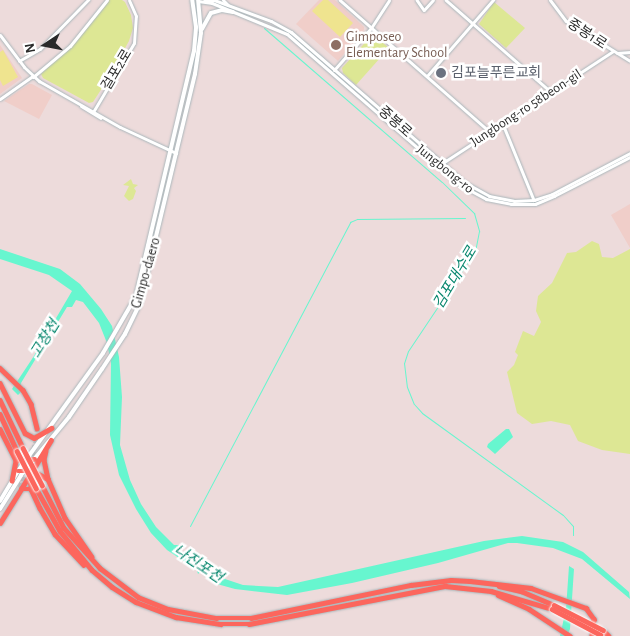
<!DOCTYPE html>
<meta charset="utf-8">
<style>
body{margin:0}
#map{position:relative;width:630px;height:636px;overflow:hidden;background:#eddbdb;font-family:"Alegreya Sans","Noto Sans KR",sans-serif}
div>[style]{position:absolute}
.education>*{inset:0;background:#f0cec9}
.green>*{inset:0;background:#dde794}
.pitch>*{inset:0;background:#efe48f}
.water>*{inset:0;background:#67f6cf}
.stream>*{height:1px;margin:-0.5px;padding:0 0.5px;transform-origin:0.5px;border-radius:0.5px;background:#67f6cf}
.trunk-tunnel>*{height:4.5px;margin-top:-2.25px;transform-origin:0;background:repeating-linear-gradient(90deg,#c6b8b8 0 4.5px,transparent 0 6.5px)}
.roads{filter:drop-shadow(0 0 1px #abb7bb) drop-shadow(0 0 1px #abb7bb)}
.minor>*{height:2.5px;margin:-1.25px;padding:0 1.25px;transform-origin:1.25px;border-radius:1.25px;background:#fff}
.tertiary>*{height:3px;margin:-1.5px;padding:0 1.5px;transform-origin:1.5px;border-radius:1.5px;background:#fff}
.secondary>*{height:4px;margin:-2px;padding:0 2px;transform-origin:2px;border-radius:2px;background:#fff}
.trunk>*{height:4.5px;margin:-2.25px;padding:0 2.25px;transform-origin:2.25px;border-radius:2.25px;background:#fc665d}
.bridges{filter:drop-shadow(0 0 1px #fff) drop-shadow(0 0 1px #fff)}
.trunk-bridge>*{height:4.5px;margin:-2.25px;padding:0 2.25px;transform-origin:2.25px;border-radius:2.25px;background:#fc665d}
.dots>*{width:14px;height:14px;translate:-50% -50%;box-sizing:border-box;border:2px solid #fff;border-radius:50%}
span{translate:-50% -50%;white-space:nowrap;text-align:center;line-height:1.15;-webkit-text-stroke:5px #fff;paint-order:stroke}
.street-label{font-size:14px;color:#2a2a2a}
.education-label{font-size:14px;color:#785e54}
.left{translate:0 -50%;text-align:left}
.worship-label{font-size:14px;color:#5b616d}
.water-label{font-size:15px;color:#07866d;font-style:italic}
.north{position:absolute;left:20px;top:20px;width:50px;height:50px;-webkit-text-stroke:4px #fff;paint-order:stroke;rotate:259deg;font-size:14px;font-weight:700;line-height:20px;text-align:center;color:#2a2a2a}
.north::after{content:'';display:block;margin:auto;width:18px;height:22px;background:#2a2a2a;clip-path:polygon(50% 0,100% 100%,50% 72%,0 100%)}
</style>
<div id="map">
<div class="education">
<i style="clip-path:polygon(319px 0,335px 0,364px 27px,364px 30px,338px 61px,296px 24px)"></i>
<i style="clip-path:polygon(0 45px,22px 78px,0 94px)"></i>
<i style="clip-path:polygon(29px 84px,32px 84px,52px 95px,39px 119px,4px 101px)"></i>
<i style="clip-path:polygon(630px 204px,630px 248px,611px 215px)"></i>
</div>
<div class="green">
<i style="clip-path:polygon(109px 0,122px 0,125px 2px,131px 15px,133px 28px,129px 41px,108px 79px,93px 102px,89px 103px,43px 78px,41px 74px,85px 31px)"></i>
<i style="clip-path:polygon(494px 2px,525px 28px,506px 48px,479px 24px)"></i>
<i style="clip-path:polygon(371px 36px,375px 36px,389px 48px,356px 85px,343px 73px,342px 68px)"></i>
<i style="clip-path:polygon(131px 179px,133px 184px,138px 185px,134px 188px,136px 191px,133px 199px,129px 201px,124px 196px,129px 186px,123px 185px)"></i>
<i style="clip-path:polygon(592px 241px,599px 244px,602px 257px,613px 258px,630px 249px,630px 454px,602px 450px,578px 441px,570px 425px,551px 421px,532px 424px,517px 413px,507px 372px,514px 365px,518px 355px,515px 352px,523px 331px,534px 336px,541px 322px,536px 311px,538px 296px,552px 283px,567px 253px,576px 252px)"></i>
</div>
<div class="pitch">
<i style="clip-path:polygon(323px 0,328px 0,353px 23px,340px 37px,312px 11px)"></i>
<i style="clip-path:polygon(3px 50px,18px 77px,3px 86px,0 80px,0 52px)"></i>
</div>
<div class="water">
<i style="clip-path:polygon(0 249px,60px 269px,80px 284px,101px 309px,112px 326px,119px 357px,122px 397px,120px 445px,130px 480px,141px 504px,156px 527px,174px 545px,179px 545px,178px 549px,216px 576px,243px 585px,278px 587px,484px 541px,522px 536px,563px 542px,583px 552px,629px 592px,630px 599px,582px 559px,553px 548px,517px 543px,508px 543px,438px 563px,352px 583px,287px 595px,235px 589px,217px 584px,200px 572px,198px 574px,197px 570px,167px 550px,151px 533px,136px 509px,119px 475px,110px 435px,111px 363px,107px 343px,99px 323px,83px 302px,76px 300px,72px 307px,67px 307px,21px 383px,21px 392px,18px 395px,12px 389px,32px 359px,72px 291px,49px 275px,0 259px)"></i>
<i style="clip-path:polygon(506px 429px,509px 429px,513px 437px,495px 454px,487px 447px,488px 444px)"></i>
<i style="clip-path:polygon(569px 566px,574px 569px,570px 629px,567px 636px,560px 636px,566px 609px)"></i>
</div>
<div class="stream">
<i style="left:264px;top:28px;width:235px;rotate:40.9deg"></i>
<i style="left:442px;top:182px;width:45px;rotate:44.1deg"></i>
<i style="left:474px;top:213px;width:19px;rotate:74deg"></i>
<i style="left:479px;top:231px;width:20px;rotate:101deg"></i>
<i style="left:475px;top:251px;width:120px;rotate:123.8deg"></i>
<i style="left:408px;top:351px;width:13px;rotate:108deg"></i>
<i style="left:404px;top:363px;width:24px;rotate:83deg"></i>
<i style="left:407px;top:387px;width:18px;rotate:68deg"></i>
<i style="left:414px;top:404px;width:12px;rotate:48deg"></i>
<i style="left:422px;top:413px;width:174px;rotate:35.9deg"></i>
<i style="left:563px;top:515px;width:15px;rotate:48deg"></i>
<i style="left:573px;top:526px;width:9px;rotate:90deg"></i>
<i style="left:190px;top:526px;width:344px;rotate:-62.2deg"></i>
<i style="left:350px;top:222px;width:8px;rotate:-23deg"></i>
<i style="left:357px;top:219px;width:108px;rotate:-0.5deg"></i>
</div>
<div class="trunk-tunnel">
<i style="left:30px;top:462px;width:25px;rotate:-74deg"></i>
<i style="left:37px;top:438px;width:10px;rotate:-90deg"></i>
<i style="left:20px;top:487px;width:19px;rotate:-69deg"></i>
</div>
<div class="roads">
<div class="minor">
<i style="left:340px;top:0;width:200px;rotate:41.3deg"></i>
<i style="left:417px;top:0;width:12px;rotate:55deg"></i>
<i style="left:424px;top:10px;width:13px;rotate:-48deg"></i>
<i style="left:446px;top:0;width:140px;rotate:41.2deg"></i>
<i style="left:19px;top:61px;width:24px;rotate:-30deg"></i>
<i style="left:40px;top:49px;width:69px;rotate:-45.6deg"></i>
<i style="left:427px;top:76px;width:101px;rotate:-49deg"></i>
<i style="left:0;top:99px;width:39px;rotate:-35deg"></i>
<i style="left:503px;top:124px;width:82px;rotate:67.8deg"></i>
</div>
<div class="tertiary">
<i style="left:223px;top:0;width:7px;rotate:45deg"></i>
<i style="left:550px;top:0;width:26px;rotate:53deg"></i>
<i style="left:566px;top:21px;width:75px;rotate:32deg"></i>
<i style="left:198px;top:1px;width:14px;rotate:8deg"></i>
<i style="left:212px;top:3px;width:81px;rotate:22.5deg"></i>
<i style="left:287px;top:34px;width:230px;rotate:41.1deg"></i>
<i style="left:460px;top:185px;width:30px;rotate:28deg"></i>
<i style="left:486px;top:199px;width:25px;rotate:11deg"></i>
<i style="left:511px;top:204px;width:24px"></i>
<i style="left:535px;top:204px;width:21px;rotate:-23deg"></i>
<i style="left:554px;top:196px;width:85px;rotate:-27.2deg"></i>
<i style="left:204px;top:1px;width:10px;rotate:-6deg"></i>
<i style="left:214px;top:0;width:61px;rotate:20.2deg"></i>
<i style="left:271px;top:21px;width:23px;rotate:29deg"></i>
<i style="left:291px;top:32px;width:229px;rotate:40.9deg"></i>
<i style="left:464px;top:182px;width:29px;rotate:29deg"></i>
<i style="left:489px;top:196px;width:25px;rotate:11deg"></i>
<i style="left:514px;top:201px;width:20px;rotate:-3deg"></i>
<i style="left:534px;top:200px;width:19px;rotate:-18deg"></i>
<i style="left:552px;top:194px;width:88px;rotate:-27.7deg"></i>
<i style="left:0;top:35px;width:40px;rotate:53deg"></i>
<i style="left:24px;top:67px;width:21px;rotate:43deg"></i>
<i style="left:39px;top:81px;width:93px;rotate:29.6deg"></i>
<i style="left:120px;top:127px;width:62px;rotate:24.9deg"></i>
<i style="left:617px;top:53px;width:13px;rotate:-4deg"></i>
<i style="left:334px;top:70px;width:56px;rotate:-48.6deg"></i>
<i style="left:371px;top:28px;width:33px;rotate:-57deg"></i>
<i style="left:33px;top:77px;width:48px;rotate:-40deg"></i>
<i style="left:70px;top:46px;width:59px;rotate:-51.2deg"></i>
<i style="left:81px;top:106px;width:23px;rotate:31deg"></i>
<i style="left:93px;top:112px;width:80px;rotate:-59.3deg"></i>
<i style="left:134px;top:43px;width:27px;rotate:-86deg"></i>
<i style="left:136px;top:16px;width:17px;rotate:-114deg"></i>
<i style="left:441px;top:164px;width:206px;rotate:-33.3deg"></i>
</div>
<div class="secondary">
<i style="left:202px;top:29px;width:18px;rotate:-61deg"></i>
<i style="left:211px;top:13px;width:11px;rotate:-15deg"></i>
<i style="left:222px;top:10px;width:11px;rotate:10deg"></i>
<i style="left:0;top:501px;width:35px;rotate:-59deg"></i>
<i style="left:18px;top:471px;width:145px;rotate:-54.2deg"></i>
<i style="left:103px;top:353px;width:66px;rotate:-59.9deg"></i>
<i style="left:136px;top:296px;width:252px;rotate:-76.7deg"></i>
<i style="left:194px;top:51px;width:24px;rotate:-85deg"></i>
<i style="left:196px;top:27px;width:27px;rotate:-98deg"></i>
<i style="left:0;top:509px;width:40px;rotate:-58deg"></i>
<i style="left:21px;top:475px;width:75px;rotate:-50.4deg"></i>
<i style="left:69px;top:417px;width:58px;rotate:-55.5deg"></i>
<i style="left:102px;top:369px;width:42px;rotate:-56.7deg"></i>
<i style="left:125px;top:334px;width:34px;rotate:-64deg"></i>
<i style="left:140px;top:303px;width:236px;rotate:-76.5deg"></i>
<i style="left:195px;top:74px;width:41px;rotate:-81.7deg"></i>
<i style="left:201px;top:33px;width:33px;rotate:-95deg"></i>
</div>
<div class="trunk">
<i style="left:0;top:368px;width:32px;rotate:44deg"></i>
<i style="left:23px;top:390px;width:16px;rotate:60deg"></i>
<i style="left:31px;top:404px;width:25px;rotate:76deg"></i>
<i style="left:0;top:383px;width:56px;rotate:63.4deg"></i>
<i style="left:25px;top:433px;width:10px;rotate:29deg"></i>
<i style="left:34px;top:438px;width:20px;rotate:-30deg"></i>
<i style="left:0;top:400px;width:53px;rotate:64.4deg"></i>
<i style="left:0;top:414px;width:41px;rotate:65.3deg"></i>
<i style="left:0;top:429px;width:36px;rotate:63deg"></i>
<i style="left:16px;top:461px;width:20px;rotate:101deg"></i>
<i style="left:46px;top:451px;width:9px;rotate:103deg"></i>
<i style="left:44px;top:460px;width:19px;rotate:78deg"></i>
<i style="left:19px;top:460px;width:15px;rotate:-4deg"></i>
<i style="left:18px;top:471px;width:15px"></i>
<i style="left:33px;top:471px;width:17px;rotate:28deg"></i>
<i style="left:48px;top:479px;width:43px;rotate:66.4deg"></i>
<i style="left:65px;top:518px;width:47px;rotate:55.3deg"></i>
<i style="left:39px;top:475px;width:5px;rotate:158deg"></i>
<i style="left:34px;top:477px;width:7px;rotate:117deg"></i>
<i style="left:31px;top:483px;width:6px;rotate:90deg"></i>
<i style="left:31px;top:489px;width:21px;rotate:65deg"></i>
<i style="left:40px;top:508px;width:30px;rotate:60deg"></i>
<i style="left:55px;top:534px;width:42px;rotate:46.9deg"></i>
<i style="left:42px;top:485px;width:48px;rotate:62.9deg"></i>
<i style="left:64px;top:528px;width:54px;rotate:48deg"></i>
<i style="left:100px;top:568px;width:48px;rotate:37.3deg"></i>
<i style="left:138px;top:597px;width:32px;rotate:22deg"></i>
<i style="left:168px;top:609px;width:49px;rotate:10.6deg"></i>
<i style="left:216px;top:618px;width:35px"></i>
<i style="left:251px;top:618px;width:163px;rotate:-11.7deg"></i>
<i style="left:411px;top:585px;width:40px;rotate:-7.1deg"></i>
<i style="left:451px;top:580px;width:19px;rotate:3deg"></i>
<i style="left:470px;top:581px;width:61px;rotate:6.5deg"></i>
<i style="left:531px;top:588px;width:59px;rotate:20deg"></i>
<i style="left:586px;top:608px;width:14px;rotate:54deg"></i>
<i style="left:594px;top:619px;width:17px;rotate:97deg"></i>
<i style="left:36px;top:488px;width:49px;rotate:60.8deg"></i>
<i style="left:60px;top:531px;width:50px;rotate:50.6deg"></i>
<i style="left:92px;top:570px;width:26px;rotate:40deg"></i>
<i style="left:112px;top:587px;width:28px;rotate:32deg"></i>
<i style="left:136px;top:602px;width:43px;rotate:20.6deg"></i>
<i style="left:176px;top:617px;width:45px;rotate:9deg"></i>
<i style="left:220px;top:624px;width:29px"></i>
<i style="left:249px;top:624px;width:200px;rotate:-11deg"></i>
<i style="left:445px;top:586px;width:46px;rotate:6.2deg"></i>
<i style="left:491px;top:591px;width:64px;rotate:16.4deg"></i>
<i style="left:21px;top:489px;width:57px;rotate:-58.5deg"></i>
<i style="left:0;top:523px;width:40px;rotate:-58deg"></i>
<i style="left:21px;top:489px;width:10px"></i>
<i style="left:499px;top:586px;width:23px;rotate:13deg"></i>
<i style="left:521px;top:591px;width:36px;rotate:23deg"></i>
<i style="left:498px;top:595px;width:34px;rotate:24deg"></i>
<i style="left:529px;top:609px;width:49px;rotate:33.4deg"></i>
<i style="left:603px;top:630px;width:8px;rotate:45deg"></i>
</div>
</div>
<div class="bridges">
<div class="trunk-bridge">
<i style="left:23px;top:448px;width:42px;rotate:62.8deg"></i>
<i style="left:17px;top:451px;width:42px;rotate:62.8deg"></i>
<i style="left:554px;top:605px;width:55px;rotate:27deg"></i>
<i style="left:552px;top:609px;width:55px;rotate:28deg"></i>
</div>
</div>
<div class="dots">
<i style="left:336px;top:45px;background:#8d6e63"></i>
<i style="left:441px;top:73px;background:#6b7280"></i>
</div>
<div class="street-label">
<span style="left:587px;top:34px;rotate:33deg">중봉1로</span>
<span style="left:117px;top:70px;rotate:-59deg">걸포2로</span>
<span style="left:526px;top:108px;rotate:-33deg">Jungbong-ro 58beon-gil</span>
<span style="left:395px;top:122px;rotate:41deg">중봉로</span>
<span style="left:445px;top:169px;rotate:39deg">Jungbong-ro</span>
<span style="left:146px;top:273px;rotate:-74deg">Gimpo-daero</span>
</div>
<div class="education-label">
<span class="left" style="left:346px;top:45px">Gimposeo<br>Elementary School</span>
</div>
<div class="worship-label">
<span class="left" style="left:451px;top:73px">김포늘푸른교회</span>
</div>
<div class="water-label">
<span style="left:455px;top:278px;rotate:-59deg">김포대수로</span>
<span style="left:45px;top:339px;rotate:-58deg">고창천</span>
<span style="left:198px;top:564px;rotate:34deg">나진포천</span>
</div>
<div class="north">N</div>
</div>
